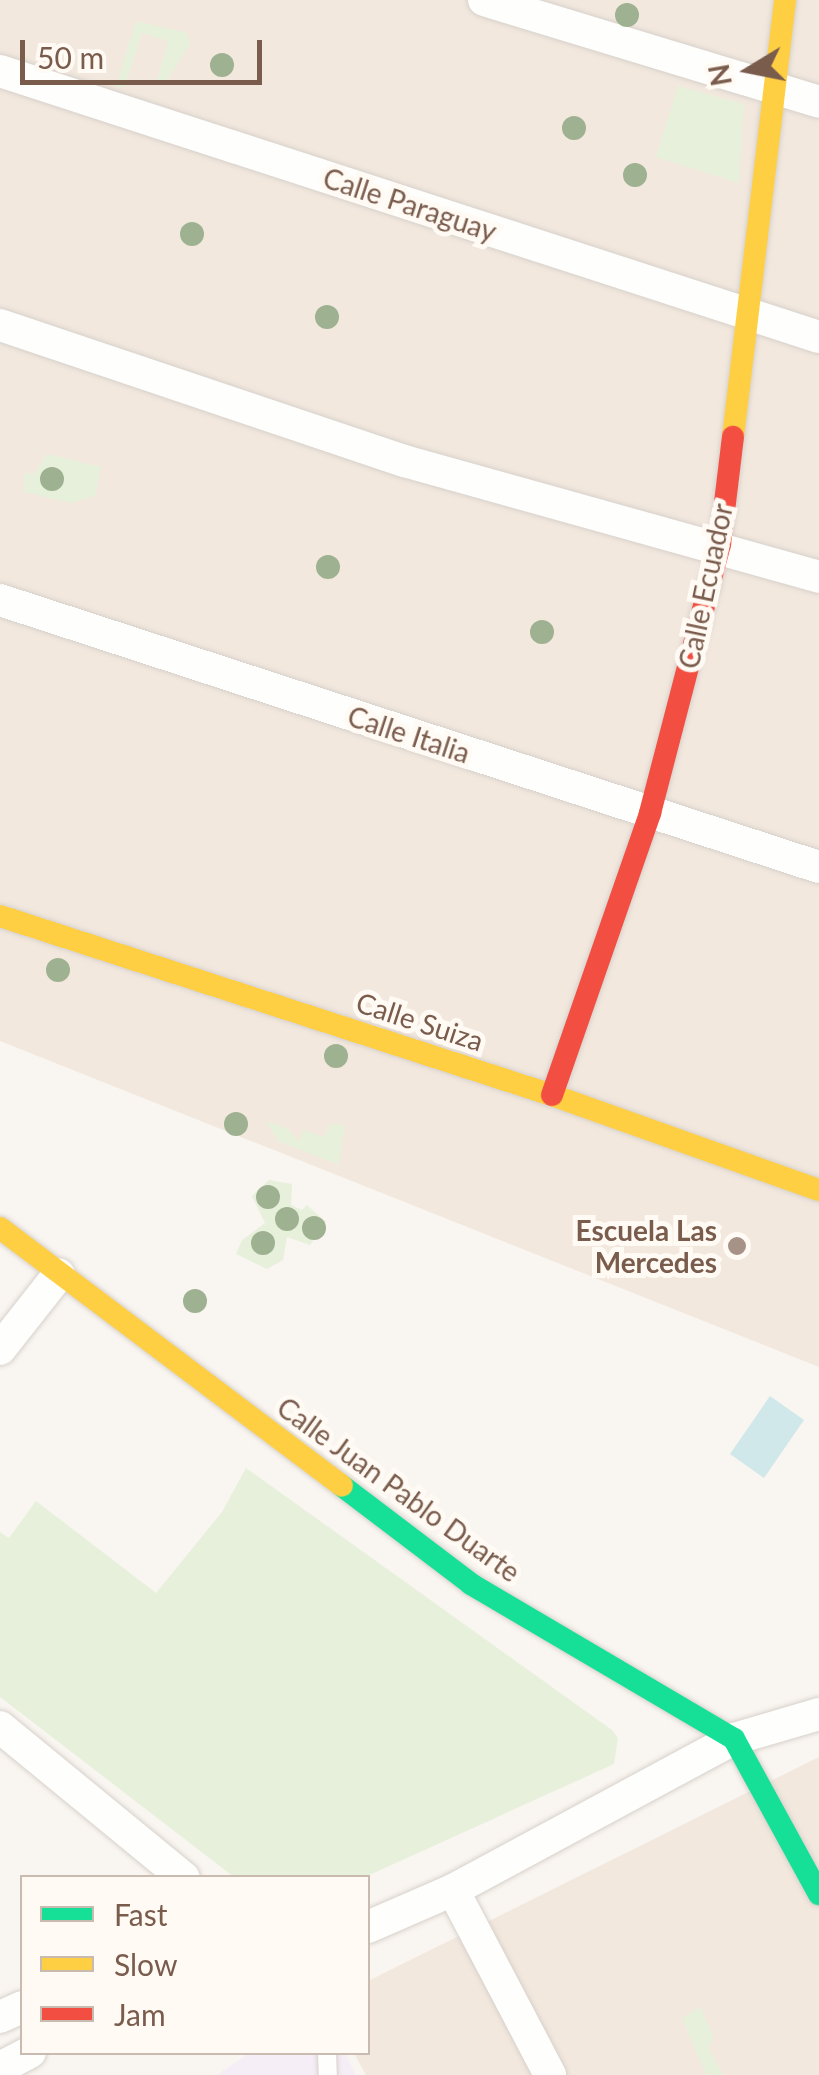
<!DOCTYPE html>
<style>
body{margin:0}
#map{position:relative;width:819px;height:2075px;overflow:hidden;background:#f9f5f0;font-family:Lato,sans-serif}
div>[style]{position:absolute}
.residential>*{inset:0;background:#f2e8de}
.education>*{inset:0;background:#f6eef6}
.green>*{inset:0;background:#e7f0db}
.water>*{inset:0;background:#d0e8ea}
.roads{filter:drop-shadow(0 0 2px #d7d1cb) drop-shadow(0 0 2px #d7d1cb)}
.lane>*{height:18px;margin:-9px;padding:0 9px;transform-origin:9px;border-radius:9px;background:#fefefd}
.street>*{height:32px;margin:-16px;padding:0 16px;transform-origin:16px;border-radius:16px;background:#fefefd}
.fast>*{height:22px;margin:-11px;padding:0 11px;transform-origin:11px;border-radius:11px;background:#16e098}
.slow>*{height:22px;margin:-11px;padding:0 11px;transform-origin:11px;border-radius:11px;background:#ffcf43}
.jam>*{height:22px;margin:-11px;padding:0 11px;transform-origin:11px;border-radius:11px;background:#f24e42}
.trees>*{width:24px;height:24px;margin:-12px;border-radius:50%;background:#9eb190}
.dots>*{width:28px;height:28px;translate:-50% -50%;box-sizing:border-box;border:5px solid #fffaf3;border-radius:50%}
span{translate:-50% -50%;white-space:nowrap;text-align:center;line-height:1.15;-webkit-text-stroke:10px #fffaf3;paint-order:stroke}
.street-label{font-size:28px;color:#7a5c4d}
.poi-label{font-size:28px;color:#7a5c4d;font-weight:700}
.right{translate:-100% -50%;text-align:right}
.legend{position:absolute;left:20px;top:1875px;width:350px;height:180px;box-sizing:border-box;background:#fffaf3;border:2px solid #cabbb1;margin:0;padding:12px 18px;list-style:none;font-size:30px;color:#7a5c4d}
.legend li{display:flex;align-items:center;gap:20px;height:50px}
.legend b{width:50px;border:2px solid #cabbb1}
.north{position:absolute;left:699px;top:20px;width:100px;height:100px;-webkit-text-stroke:8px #fffaf3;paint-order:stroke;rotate:260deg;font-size:28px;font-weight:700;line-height:40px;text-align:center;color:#7a5c4d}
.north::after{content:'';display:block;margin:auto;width:35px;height:45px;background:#7a5c4d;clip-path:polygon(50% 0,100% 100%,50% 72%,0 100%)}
.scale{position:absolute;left:20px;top:40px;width:242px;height:45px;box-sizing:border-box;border:5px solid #7a5c4d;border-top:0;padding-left:12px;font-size:30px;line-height:35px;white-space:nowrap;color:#7a5c4d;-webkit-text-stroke:8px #fffaf3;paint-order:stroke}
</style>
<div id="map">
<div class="residential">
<i style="clip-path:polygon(0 0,819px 0,819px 1367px,0 1041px)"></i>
<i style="clip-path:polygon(819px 1757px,819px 2075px,366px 2075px,354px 2053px,368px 2052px,368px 1981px)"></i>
</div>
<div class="education">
<i style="clip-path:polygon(251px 2052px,345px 2053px,356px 2075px,217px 2075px)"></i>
</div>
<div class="green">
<i style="clip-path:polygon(136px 21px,187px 33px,190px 44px,166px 82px,157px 80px,168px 41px,142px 33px,125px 86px,115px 88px)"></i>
<i style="clip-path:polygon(678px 86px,744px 104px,739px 183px,656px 157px)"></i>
<i style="clip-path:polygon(47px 454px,101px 467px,95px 496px,71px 503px,24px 492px,25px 473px,34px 474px)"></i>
<i style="clip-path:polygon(266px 1121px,287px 1128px,299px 1142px,303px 1130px,324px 1137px,330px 1124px,345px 1125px,339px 1165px,278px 1141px)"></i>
<i style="clip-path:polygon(269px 1180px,292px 1184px,291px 1205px,302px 1210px,307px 1205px,326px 1222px,310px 1245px,287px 1237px,283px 1260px,267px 1269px,236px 1254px,242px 1240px,265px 1223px,252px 1196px)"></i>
<i style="clip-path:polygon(246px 1468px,612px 1730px,618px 1738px,614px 1764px,365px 1877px,234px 1877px,0 1697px,0 1532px,9px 1538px,36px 1501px,156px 1593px,222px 1512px)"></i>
<i style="clip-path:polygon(700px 2007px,714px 2037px,708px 2047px,723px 2075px,706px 2075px,682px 2018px)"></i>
</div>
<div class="water">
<i style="clip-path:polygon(770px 1396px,804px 1420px,764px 1478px,730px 1454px)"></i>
</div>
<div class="roads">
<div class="lane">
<i style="left:327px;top:2052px;width:23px;rotate:88deg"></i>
</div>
<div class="street">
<i style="left:484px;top:0;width:350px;rotate:16.9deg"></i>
<i style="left:0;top:71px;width:861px;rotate:17.99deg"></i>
<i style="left:0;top:325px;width:426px;rotate:18.6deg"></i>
<i style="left:404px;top:461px;width:431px;rotate:15.6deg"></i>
<i style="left:0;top:600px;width:861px;rotate:18.06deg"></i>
<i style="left:0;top:1349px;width:95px;rotate:-51.8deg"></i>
<i style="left:0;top:1727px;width:238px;rotate:39.4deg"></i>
<i style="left:453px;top:1890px;width:209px;rotate:62.3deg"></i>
<i style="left:368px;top:1927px;width:93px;rotate:-23.5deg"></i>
<i style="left:453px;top:1890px;width:319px;rotate:-28.3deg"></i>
<i style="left:734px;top:1739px;width:89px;rotate:-16.4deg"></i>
<i style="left:0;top:2017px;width:24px;rotate:-24deg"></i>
<i style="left:0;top:2068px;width:34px;rotate:-28deg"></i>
</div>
<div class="fast">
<i style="left:342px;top:1486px;width:162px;rotate:37.2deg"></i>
<i style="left:471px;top:1584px;width:305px;rotate:30.5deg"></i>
<i style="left:734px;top:1739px;width:177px;rotate:61.3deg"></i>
</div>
<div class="slow">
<i style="left:733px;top:437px;width:440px;rotate:-83.2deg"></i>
<i style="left:0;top:916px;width:580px;rotate:17.97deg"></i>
<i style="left:552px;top:1095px;width:283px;rotate:19.6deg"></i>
<i style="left:0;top:1228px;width:428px;rotate:37deg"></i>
</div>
<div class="jam">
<i style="left:552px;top:1095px;width:299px;rotate:-70.8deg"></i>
<i style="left:650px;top:813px;width:278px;rotate:-75.4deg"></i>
<i style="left:720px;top:544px;width:108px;rotate:-83.1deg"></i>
</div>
</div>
<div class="trees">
<i style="left:627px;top:15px"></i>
<i style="left:222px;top:65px"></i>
<i style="left:574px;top:128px"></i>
<i style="left:635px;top:175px"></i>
<i style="left:192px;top:234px"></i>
<i style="left:327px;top:317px"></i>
<i style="left:52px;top:479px"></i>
<i style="left:328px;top:567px"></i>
<i style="left:542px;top:632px"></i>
<i style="left:58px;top:970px"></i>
<i style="left:336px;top:1056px"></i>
<i style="left:236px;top:1124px"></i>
<i style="left:268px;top:1197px"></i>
<i style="left:287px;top:1219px"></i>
<i style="left:314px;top:1228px"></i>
<i style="left:263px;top:1243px"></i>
<i style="left:195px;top:1301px"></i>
</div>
<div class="dots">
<i style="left:737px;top:1246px;background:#a69286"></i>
</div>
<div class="street-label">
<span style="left:410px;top:204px;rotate:18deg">Calle Paraguay</span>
<span style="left:705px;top:586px;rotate:-78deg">Calle Ecuador</span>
<span style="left:409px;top:734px;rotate:18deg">Calle Italia</span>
<span style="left:420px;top:1021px;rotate:18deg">Calle Suiza</span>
<span style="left:399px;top:1489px;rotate:36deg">Calle Juan Pablo Duarte</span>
</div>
<div class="poi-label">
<span class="right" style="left:717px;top:1246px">Escuela Las<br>Mercedes</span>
</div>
<ul class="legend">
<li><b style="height:12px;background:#16e098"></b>Fast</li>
<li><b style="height:12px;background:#ffcf43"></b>Slow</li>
<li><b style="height:12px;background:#f24e42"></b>Jam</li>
</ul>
<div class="north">N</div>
<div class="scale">50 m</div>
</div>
